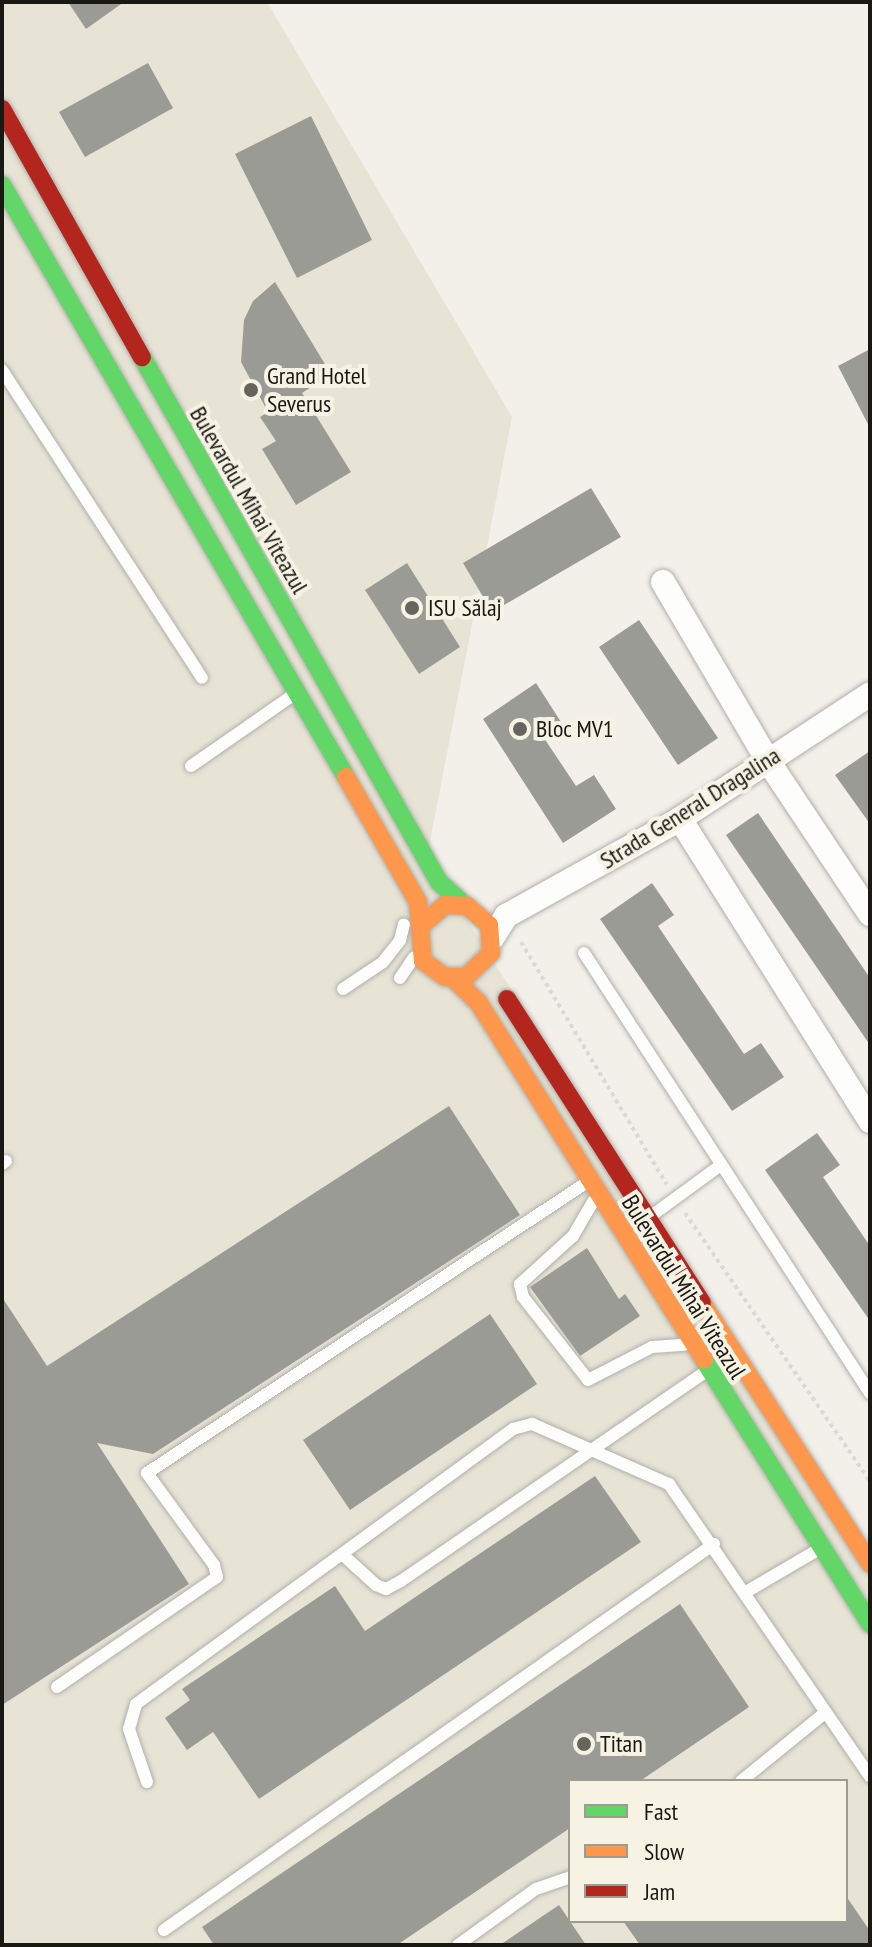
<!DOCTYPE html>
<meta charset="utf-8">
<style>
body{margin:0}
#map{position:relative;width:872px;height:1947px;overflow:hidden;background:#f2f0e9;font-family:"PT Sans Narrow",sans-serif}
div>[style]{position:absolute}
.built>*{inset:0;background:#e7e4d6}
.building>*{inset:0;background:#9b9b95}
.path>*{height:4px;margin-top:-2px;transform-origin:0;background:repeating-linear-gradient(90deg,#d9d9d7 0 4px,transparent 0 8px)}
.roads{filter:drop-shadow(0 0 2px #b1afaa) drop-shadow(0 0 2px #b1afaa)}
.lane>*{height:12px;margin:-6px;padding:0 6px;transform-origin:6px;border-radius:6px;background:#fdfdfc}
.street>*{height:24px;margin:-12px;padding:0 12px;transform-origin:12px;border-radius:12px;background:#fdfdfc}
.fast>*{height:18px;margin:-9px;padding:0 9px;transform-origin:9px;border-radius:9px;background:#63d668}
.slow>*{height:18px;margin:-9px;padding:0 9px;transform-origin:9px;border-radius:9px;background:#ff974d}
.jam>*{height:18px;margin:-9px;padding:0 9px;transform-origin:9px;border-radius:9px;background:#b3261e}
.dots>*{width:22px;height:22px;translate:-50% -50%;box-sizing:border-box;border:4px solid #f6f3e5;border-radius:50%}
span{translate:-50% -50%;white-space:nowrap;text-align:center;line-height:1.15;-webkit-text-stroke:8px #f6f3e5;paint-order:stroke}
.poi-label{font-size:24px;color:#191813}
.left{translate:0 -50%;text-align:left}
.street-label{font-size:24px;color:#191813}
.frame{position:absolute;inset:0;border:4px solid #191813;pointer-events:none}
.legend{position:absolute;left:568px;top:1779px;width:280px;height:144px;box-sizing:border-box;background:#f6f3e5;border:2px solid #9e9b91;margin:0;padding:10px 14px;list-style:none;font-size:24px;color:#191813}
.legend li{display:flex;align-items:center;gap:16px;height:40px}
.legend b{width:40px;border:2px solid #9e9b91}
</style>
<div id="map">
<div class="built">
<i style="clip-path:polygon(evenodd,2px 2px,267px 2px,512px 417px,427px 857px,870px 1554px,870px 1945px,2px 1945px,2px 2px,570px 1781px,846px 1781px,846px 1921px,570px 1921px,570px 1781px)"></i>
</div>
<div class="building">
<i style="clip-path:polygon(68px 2px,124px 2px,86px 29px)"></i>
<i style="clip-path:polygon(148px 63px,173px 108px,85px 157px,59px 112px)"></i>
<i style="clip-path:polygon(311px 116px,372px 240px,297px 278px,235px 154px)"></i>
<i style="clip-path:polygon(275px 282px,331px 374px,302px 393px,351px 472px,296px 505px,262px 449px,276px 441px,260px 417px,268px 412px,241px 362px,244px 320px,253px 301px)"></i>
<i style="clip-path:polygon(870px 349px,870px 428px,838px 366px)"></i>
<i style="clip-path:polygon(591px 488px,621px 537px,492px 612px,463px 563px)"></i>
<i style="clip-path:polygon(407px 563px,460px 647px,419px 674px,365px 590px)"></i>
<i style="clip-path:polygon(639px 620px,718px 738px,678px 765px,599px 647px)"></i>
<i style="clip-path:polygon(536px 683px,561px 722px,542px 735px,576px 786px,594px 775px,616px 809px,563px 843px,483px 719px)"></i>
<i style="clip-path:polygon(870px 751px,870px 824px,835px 775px)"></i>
<i style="clip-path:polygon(758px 813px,870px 978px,870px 1045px,726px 835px)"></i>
<i style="clip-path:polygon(652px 883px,674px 915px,658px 926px,744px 1054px,761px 1043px,784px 1077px,732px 1111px,600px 919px)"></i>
<i style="clip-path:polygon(449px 1106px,520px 1215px,153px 1454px,97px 1443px,189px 1584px,2px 1705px,2px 1297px,47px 1366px)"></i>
<i style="clip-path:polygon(817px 1133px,840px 1165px,823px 1177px,870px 1246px,870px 1321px,765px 1170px)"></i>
<i style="clip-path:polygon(587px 1248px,619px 1299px,625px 1294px,640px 1316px,580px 1356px,530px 1287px)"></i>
<i style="clip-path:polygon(490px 1314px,537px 1384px,350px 1510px,303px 1440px)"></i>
<i style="clip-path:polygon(595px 1476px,641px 1542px,259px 1799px,213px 1732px,187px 1750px,165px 1718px,190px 1700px,182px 1689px,335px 1586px,365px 1631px)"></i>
<i style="clip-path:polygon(680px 1604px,749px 1707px,640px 1781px,570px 1781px,570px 1828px,397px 1945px,214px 1945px,202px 1927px)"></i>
<i style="clip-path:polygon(846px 1896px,870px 1931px,870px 1945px,640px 1945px,623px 1921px,846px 1921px)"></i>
<i style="clip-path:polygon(559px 1905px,586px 1945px,500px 1945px)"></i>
</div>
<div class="path">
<i style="left:521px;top:942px;width:283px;rotate:59deg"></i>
<i style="left:685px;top:1213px;width:326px;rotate:55.4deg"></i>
</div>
<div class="roads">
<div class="lane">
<i style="left:2px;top:370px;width:367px;rotate:57deg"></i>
<i style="left:191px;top:766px;width:124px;rotate:-34.8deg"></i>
<i style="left:584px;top:953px;width:525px;rotate:56.98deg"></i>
<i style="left:400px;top:978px;width:25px;rotate:-56deg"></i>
<i style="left:343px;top:989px;width:48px;rotate:-34deg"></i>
<i style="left:383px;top:962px;width:28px;rotate:-52deg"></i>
<i style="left:400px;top:940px;width:16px;rotate:-76deg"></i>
<i style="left:2px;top:1164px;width:5px;rotate:-37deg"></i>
<i style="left:594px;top:1200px;width:42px;rotate:120.3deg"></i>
<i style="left:573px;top:1236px;width:72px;rotate:137.8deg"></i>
<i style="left:520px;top:1284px;width:13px;rotate:77deg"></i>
<i style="left:523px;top:1297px;width:105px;rotate:51.9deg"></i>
<i style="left:588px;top:1380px;width:72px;rotate:-27.3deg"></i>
<i style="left:652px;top:1347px;width:32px;rotate:-4deg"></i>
<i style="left:651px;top:1216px;width:87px;rotate:-36.1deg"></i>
<i style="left:342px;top:1554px;width:46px;rotate:42.4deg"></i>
<i style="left:376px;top:1585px;width:11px;rotate:22deg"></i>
<i style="left:386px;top:1589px;width:17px;rotate:-28deg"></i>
<i style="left:401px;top:1581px;width:371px;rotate:-34.5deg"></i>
<i style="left:746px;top:1592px;width:81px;rotate:-30.4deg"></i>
<i style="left:57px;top:1687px;width:194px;rotate:-34.5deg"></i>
<i style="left:217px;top:1577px;width:12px;rotate:-104deg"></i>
<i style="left:214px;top:1565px;width:114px;rotate:-126.1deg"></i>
<i style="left:147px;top:1473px;width:526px;rotate:-33.45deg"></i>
<i style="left:741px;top:1781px;width:109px;rotate:-39.1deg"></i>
<i style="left:147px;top:1782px;width:56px;rotate:-108.8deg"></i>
<i style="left:129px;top:1729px;width:26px;rotate:-74deg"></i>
<i style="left:136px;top:1704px;width:467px;rotate:-36.1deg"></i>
<i style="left:513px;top:1429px;width:20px;rotate:-15deg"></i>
<i style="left:532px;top:1424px;width:150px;rotate:23.7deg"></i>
<i style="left:669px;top:1484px;width:355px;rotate:55.5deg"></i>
<i style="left:164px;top:1930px;width:672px;rotate:-35.06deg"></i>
<i style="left:458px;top:1945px;width:96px;rotate:-35.7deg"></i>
<i style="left:536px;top:1889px;width:36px;rotate:-19deg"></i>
</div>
<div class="street">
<i style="left:663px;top:582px;width:208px;rotate:59.6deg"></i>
<i style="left:768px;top:761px;width:184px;rotate:56.3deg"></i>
<i style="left:680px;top:819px;width:357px;rotate:57.8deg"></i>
<i style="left:493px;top:937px;width:25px;rotate:-58deg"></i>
<i style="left:506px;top:916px;width:199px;rotate:-29.1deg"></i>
<i style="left:680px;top:819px;width:227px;rotate:-33.3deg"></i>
</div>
<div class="fast">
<i style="left:2px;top:185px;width:685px;rotate:59.84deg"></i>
<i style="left:142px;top:357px;width:603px;rotate:60.5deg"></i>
<i style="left:439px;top:882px;width:28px;rotate:42deg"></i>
<i style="left:704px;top:1360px;width:312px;rotate:57.8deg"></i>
</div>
<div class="slow">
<i style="left:346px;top:777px;width:144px;rotate:60.1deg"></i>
<i style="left:418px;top:902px;width:59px;rotate:85.2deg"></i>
<i style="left:423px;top:961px;width:27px;rotate:36deg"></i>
<i style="left:445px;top:977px;width:21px"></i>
<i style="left:466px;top:977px;width:35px;rotate:-44deg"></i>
<i style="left:491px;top:953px;width:28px;rotate:-94deg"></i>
<i style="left:489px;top:925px;width:29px;rotate:-139deg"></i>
<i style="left:467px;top:906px;width:22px;rotate:-177deg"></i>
<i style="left:445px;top:905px;width:32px;rotate:139deg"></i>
<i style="left:454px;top:979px;width:33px;rotate:44deg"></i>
<i style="left:478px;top:1002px;width:423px;rotate:57.7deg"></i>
<i style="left:702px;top:1303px;width:310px;rotate:57.2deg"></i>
</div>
<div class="jam">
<i style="left:2px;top:109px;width:285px;rotate:60.6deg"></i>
<i style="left:507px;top:999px;width:361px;rotate:57.3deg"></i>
</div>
</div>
<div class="dots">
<i style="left:251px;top:390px;background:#65645e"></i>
<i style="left:412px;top:608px;background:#65645e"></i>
<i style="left:520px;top:729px;background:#65645e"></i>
<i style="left:584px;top:1744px;background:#65645e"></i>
</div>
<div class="poi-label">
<span class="left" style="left:267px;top:390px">Grand Hotel<br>Severus</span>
<span class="left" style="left:428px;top:608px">ISU Sălaj</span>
<span class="left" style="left:536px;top:729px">Bloc MV1</span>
<span class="left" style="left:600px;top:1744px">Titan</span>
</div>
<div class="street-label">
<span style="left:249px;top:500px;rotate:60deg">Bulevardul Mihai Viteazul</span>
<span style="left:690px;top:808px;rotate:-32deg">Strada General Dragalina</span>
<span style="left:684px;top:1287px;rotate:58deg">Bulevardul Mihai Viteazul</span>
</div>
<div class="frame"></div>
<ul class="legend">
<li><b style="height:10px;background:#63d668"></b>Fast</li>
<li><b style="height:10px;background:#ff974d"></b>Slow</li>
<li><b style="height:10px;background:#b3261e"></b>Jam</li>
</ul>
</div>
